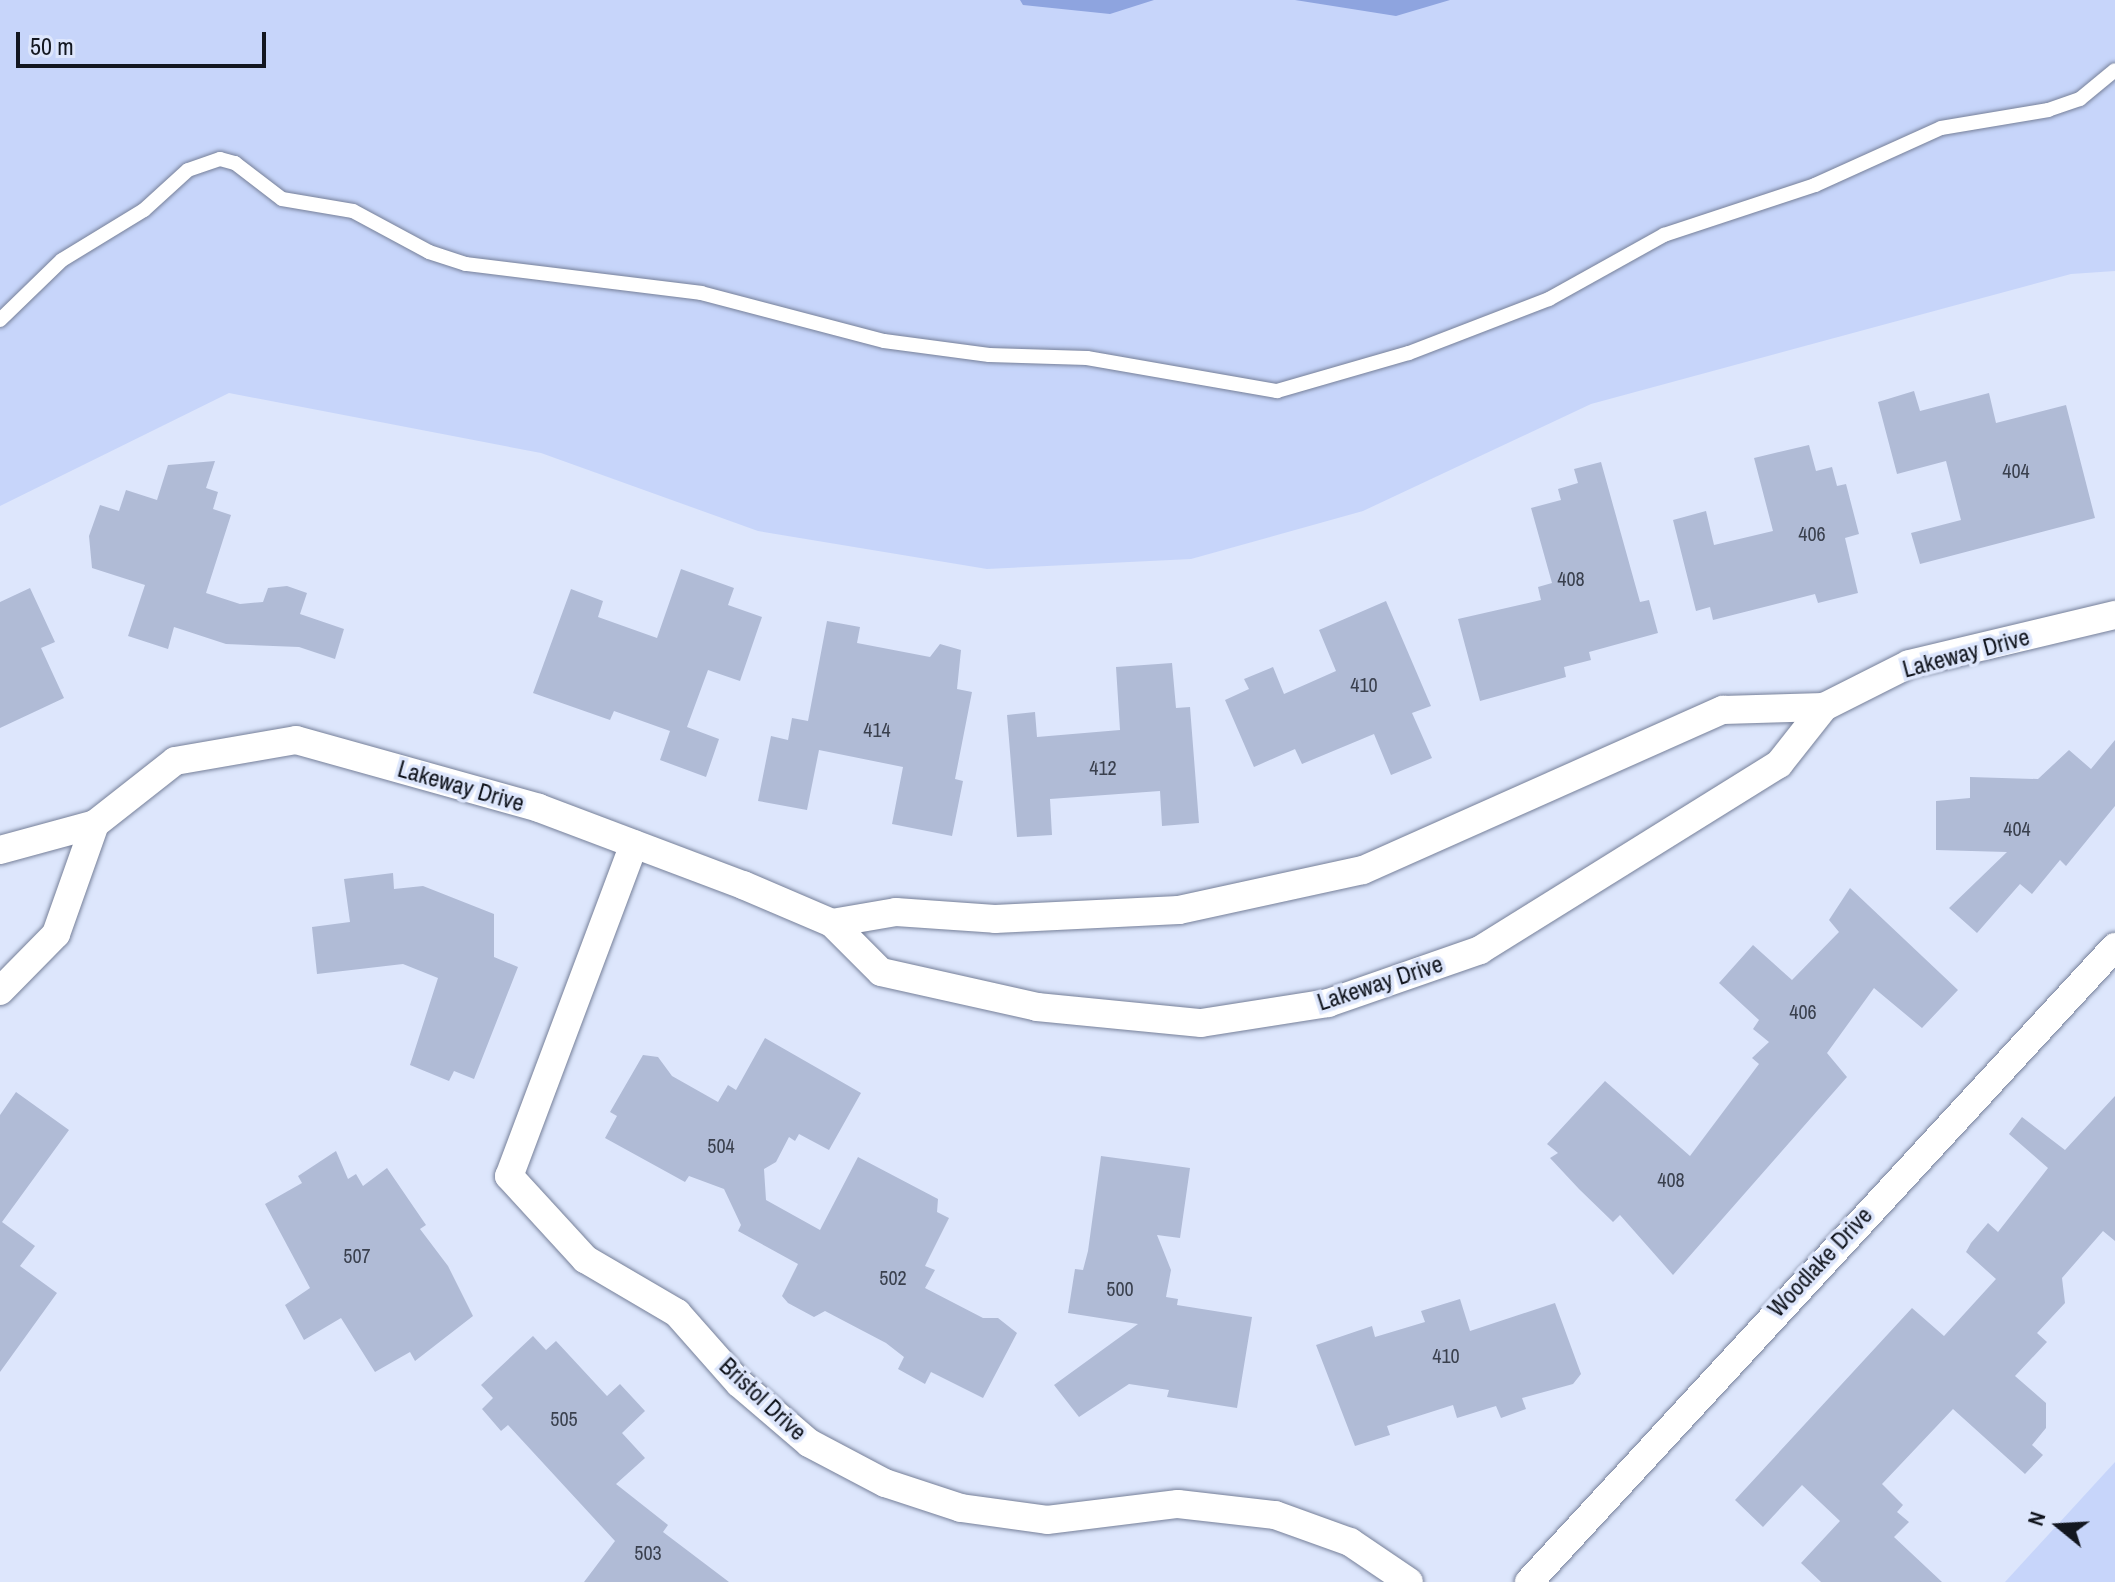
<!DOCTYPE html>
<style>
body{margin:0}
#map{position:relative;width:2115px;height:1582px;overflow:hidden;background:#dde6fc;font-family:"Archivo Narrow",sans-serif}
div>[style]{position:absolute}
.green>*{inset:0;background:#c7d5fa}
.forest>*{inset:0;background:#8ea4df}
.building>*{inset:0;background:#b0bbd6}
.roads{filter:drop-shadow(0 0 2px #768099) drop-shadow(0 0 2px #768099)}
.service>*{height:14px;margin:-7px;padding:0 7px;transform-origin:7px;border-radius:7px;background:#fff}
.minor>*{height:28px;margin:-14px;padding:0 14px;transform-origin:14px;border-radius:14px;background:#fff}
span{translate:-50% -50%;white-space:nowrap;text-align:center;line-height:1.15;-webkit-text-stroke:7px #dde6fc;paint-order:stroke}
.number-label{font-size:20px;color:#3a404e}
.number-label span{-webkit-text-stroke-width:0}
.street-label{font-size:24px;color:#131720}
.north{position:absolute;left:2019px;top:1486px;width:80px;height:80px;-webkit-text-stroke:6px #dde6fc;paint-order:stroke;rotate:288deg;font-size:22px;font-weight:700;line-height:32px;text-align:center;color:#131720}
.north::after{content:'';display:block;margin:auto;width:28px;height:36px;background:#131720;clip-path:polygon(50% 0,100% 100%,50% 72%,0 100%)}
.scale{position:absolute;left:16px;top:32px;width:250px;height:36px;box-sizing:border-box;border:4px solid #131720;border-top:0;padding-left:10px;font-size:24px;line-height:28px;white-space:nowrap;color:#131720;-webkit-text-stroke:6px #dde6fc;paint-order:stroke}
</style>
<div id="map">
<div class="green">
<i style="clip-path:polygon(0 0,2115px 0,2115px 271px,2071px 274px,1591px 404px,1363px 511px,1191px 559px,987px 569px,758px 531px,541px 453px,229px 393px,0 506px)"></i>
<i style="clip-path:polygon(2115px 1462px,2115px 1582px,2005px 1582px)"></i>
</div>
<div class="forest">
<i style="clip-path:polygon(1020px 0,1154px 0,1110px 14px,1023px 5px)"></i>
<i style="clip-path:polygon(1295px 0,1450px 0,1396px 16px)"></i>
</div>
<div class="building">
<i style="clip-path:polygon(1914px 391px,1920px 411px,1989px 393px,1996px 423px,2066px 405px,2095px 518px,1920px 564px,1911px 533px,1961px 520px,1946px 461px,1897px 474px,1878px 402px)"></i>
<i style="clip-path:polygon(1809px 445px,1816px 471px,1832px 467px,1837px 486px,1846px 484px,1859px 534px,1845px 538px,1858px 593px,1818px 603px,1815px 594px,1713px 620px,1710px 607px,1696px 611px,1673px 520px,1706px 511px,1714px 545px,1773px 531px,1754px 458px)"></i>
<i style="clip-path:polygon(215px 461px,206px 488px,218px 492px,213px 509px,231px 515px,206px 593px,240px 604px,263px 602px,268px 588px,287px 586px,307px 593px,300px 614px,344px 629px,335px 659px,299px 647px,226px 644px,174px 627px,168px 649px,128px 636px,145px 585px,92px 568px,89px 536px,100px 505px,119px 511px,126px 490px,157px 500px,168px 465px)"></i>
<i style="clip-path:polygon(1601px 462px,1640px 602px,1649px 600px,1658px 633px,1589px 652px,1591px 660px,1564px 667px,1566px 677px,1480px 701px,1458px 619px,1541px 600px,1538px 587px,1552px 583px,1531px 508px,1561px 500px,1558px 489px,1578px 483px,1574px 469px)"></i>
<i style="clip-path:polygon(681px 569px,734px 588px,728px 605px,762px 617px,740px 681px,708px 670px,687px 727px,719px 739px,706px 777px,660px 760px,670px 731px,614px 711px,610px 720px,533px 693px,571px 589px,603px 601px,598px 617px,657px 638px)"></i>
<i style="clip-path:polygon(30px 588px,55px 642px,41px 648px,64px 698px,0 728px,0 602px)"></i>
<i style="clip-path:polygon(1386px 601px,1431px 706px,1412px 713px,1432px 758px,1391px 775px,1374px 734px,1302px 764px,1295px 749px,1254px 767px,1225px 700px,1249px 689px,1244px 679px,1273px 667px,1284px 694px,1336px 671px,1319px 630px)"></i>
<i style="clip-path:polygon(827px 621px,860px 627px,857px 643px,930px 657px,940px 644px,961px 650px,957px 689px,972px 692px,955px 779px,963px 781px,952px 836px,892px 824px,903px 767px,819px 750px,807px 810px,758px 801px,771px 736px,788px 740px,792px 718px,808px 721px)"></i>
<i style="clip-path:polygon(1172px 663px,1176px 708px,1190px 707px,1199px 823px,1162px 826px,1160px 791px,1050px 799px,1052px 835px,1017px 837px,1007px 715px,1035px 712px,1037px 737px,1120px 730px,1116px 667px)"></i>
<i style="clip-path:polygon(2115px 740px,2115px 806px,2066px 866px,2060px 860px,2032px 894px,2020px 884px,1977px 933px,1949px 908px,2007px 852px,1936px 850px,1936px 801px,1970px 798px,1970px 777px,2038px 779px,2069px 750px,2091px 769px)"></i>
<i style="clip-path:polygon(393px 873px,394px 889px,423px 886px,494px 914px,494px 957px,518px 967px,474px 1079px,454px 1071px,449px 1081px,410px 1065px,438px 978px,403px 964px,317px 974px,312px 927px,350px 922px,344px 879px)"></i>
<i style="clip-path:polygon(1850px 888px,1958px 990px,1922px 1028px,1874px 988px,1827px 1053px,1847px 1077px,1673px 1275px,1620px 1215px,1613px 1222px,1579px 1189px,1550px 1158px,1558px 1153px,1547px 1144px,1605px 1081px,1690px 1156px,1759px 1064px,1752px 1058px,1769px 1042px,1753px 1029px,1759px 1020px,1719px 983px,1753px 945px,1792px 980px,1839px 932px,1829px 920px)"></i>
<i style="clip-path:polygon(765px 1038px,861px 1093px,829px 1150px,799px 1134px,795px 1141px,789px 1137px,776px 1162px,764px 1169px,766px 1200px,820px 1230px,858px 1157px,938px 1199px,937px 1212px,949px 1218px,925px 1266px,935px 1270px,925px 1288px,983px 1318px,998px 1318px,1017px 1333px,983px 1398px,931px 1372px,925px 1384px,898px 1369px,904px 1357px,886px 1343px,825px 1311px,814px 1317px,788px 1303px,782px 1296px,798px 1264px,738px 1231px,741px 1225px,724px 1189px,689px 1176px,685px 1182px,605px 1138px,617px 1116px,610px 1112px,643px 1055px,658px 1057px,672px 1076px,718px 1102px,728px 1085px,736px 1090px)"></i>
<i style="clip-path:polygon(16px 1092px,69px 1130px,2px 1222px,35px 1246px,20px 1266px,57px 1293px,0 1372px,0 1115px)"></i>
<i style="clip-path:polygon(2115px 1096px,2115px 1241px,2103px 1231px,2062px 1278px,2065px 1303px,2037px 1333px,2047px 1342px,2015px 1376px,2046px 1403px,2046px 1428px,2032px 1445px,2043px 1455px,2025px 1474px,1953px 1409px,1882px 1484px,1903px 1505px,1897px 1512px,1909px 1522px,1894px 1537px,1942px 1582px,1821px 1582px,1801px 1563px,1840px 1521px,1802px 1485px,1763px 1527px,1735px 1500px,1912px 1308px,1944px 1336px,1996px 1279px,1966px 1252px,1971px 1243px,1988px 1223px,1998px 1232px,2048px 1168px,2009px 1134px,2022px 1117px,2065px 1150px)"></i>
<i style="clip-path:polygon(336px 1151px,348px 1179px,356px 1174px,363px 1186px,387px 1168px,426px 1225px,420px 1229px,448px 1266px,473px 1316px,415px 1361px,410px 1352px,375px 1372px,341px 1318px,304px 1340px,285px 1305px,310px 1288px,265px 1204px,302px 1183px,298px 1176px)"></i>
<i style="clip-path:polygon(1101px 1156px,1190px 1168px,1180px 1238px,1157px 1235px,1171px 1270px,1166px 1297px,1178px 1299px,1177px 1305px,1252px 1317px,1237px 1408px,1167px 1397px,1169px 1390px,1129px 1384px,1079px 1417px,1054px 1385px,1138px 1324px,1068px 1313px,1075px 1269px,1083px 1270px,1088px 1251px)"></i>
<i style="clip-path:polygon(1460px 1299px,1470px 1331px,1555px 1303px,1581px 1374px,1573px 1384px,1522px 1398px,1526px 1409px,1501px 1418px,1496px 1406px,1457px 1418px,1453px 1405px,1387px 1426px,1390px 1435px,1355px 1446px,1316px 1345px,1372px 1326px,1375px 1337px,1425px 1322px,1421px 1311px)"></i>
<i style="clip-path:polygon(533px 1336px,546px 1350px,556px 1341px,607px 1396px,620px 1384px,645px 1411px,622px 1433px,645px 1458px,616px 1484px,668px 1525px,663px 1532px,729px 1582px,584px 1582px,615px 1541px,508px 1425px,501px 1431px,482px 1409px,493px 1398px,481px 1385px)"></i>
</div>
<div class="roads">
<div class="service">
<i style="left:0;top:320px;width:86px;rotate:-44.1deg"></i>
<i style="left:62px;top:260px;width:96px;rotate:-31.4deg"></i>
<i style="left:144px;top:210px;width:59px;rotate:-42.3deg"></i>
<i style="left:188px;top:170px;width:34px;rotate:-19deg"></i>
<i style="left:220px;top:159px;width:16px;rotate:15deg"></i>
<i style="left:235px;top:163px;width:59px;rotate:37.5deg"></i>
<i style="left:282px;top:199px;width:72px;rotate:9.6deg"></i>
<i style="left:353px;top:211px;width:86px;rotate:28.3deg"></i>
<i style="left:429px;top:252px;width:39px;rotate:18deg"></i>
<i style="left:466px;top:264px;width:237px;rotate:7deg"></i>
<i style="left:701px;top:293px;width:189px;rotate:14.7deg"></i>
<i style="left:884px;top:341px;width:106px;rotate:7.6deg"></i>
<i style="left:989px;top:355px;width:98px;rotate:1.8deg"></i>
<i style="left:1087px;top:358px;width:193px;rotate:9.9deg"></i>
<i style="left:1277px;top:391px;width:137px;rotate:-16.1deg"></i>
<i style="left:1409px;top:353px;width:150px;rotate:-21.1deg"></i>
<i style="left:1549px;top:299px;width:132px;rotate:-29.1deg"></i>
<i style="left:1664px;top:235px;width:159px;rotate:-18.3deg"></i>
<i style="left:1815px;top:185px;width:138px;rotate:-24.3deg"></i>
<i style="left:1941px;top:128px;width:109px;rotate:-9.5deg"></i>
<i style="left:2048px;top:110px;width:34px;rotate:-19deg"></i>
<i style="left:2080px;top:99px;width:45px;rotate:-39.6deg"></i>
</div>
<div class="minor">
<i style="left:634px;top:844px;width:355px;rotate:110.6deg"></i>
<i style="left:509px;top:1176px;width:113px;rotate:47.5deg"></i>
<i style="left:585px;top:1259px;width:107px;rotate:30.4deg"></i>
<i style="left:677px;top:1313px;width:94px;rotate:48.5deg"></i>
<i style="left:739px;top:1383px;width:92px;rotate:40.6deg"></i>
<i style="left:809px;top:1443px;width:86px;rotate:27.8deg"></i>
<i style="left:885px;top:1483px;width:80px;rotate:18.2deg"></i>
<i style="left:961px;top:1508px;width:87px;rotate:7.9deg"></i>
<i style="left:1047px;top:1520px;width:132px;rotate:-7deg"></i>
<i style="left:1178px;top:1504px;width:98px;rotate:6.5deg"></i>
<i style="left:1275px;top:1515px;width:80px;rotate:19.8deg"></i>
<i style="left:1350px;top:1542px;width:71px;rotate:34.1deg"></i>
<i style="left:0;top:850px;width:98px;rotate:-15.3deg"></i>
<i style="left:95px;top:824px;width:102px;rotate:-38.2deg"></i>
<i style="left:175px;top:761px;width:123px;rotate:-9.8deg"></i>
<i style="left:296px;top:740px;width:252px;rotate:15.6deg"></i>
<i style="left:539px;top:808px;width:218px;rotate:20.7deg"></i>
<i style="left:743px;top:885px;width:97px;rotate:23.1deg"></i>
<i style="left:832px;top:923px;width:69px;rotate:45deg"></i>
<i style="left:881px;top:972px;width:160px;rotate:12.6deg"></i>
<i style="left:1037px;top:1007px;width:165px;rotate:5.6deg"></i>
<i style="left:1201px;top:1023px;width:129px;rotate:-8.9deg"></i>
<i style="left:1328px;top:1003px;width:161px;rotate:-19.2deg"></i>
<i style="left:1480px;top:950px;width:352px;rotate:-31.9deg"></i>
<i style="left:1779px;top:764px;width:73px;rotate:-51.7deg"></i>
<i style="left:832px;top:923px;width:65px;rotate:-9.8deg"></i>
<i style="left:896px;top:912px;width:99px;rotate:4deg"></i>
<i style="left:995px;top:919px;width:184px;rotate:-2.8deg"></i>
<i style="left:1179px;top:910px;width:188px;rotate:-12.3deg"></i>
<i style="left:1363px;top:870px;width:394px;rotate:-24deg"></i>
<i style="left:1723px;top:710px;width:101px;rotate:-1.7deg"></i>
<i style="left:1824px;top:707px;width:95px;rotate:-26.8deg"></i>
<i style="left:1909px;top:664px;width:212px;rotate:-13.4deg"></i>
<i style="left:0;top:991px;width:80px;rotate:-45.5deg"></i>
<i style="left:56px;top:934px;width:117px;rotate:-70.5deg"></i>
<i style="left:1529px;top:1582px;width:864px;rotate:-47.3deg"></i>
</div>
</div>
<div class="number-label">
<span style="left:2016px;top:470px">404</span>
<span style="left:1812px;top:533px">406</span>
<span style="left:1571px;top:578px">408</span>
<span style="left:1364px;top:684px">410</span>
<span style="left:877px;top:729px">414</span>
<span style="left:1103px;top:767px">412</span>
<span style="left:2017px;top:828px">404</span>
<span style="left:1803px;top:1011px">406</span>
<span style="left:721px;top:1145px">504</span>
<span style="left:1671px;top:1179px">408</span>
<span style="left:357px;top:1255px">507</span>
<span style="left:893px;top:1277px">502</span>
<span style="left:1120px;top:1288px">500</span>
<span style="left:1446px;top:1355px">410</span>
<span style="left:564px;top:1418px">505</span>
<span style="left:648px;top:1552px">503</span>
</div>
<div class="street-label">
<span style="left:1966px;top:653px;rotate:-15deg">Lakeway Drive</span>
<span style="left:461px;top:786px;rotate:16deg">Lakeway Drive</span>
<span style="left:1380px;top:983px;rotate:-18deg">Lakeway Drive</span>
<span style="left:1820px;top:1262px;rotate:-47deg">Woodlake Drive</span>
<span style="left:763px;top:1399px;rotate:43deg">Bristol Drive</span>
</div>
<div class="north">N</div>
<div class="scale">50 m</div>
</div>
